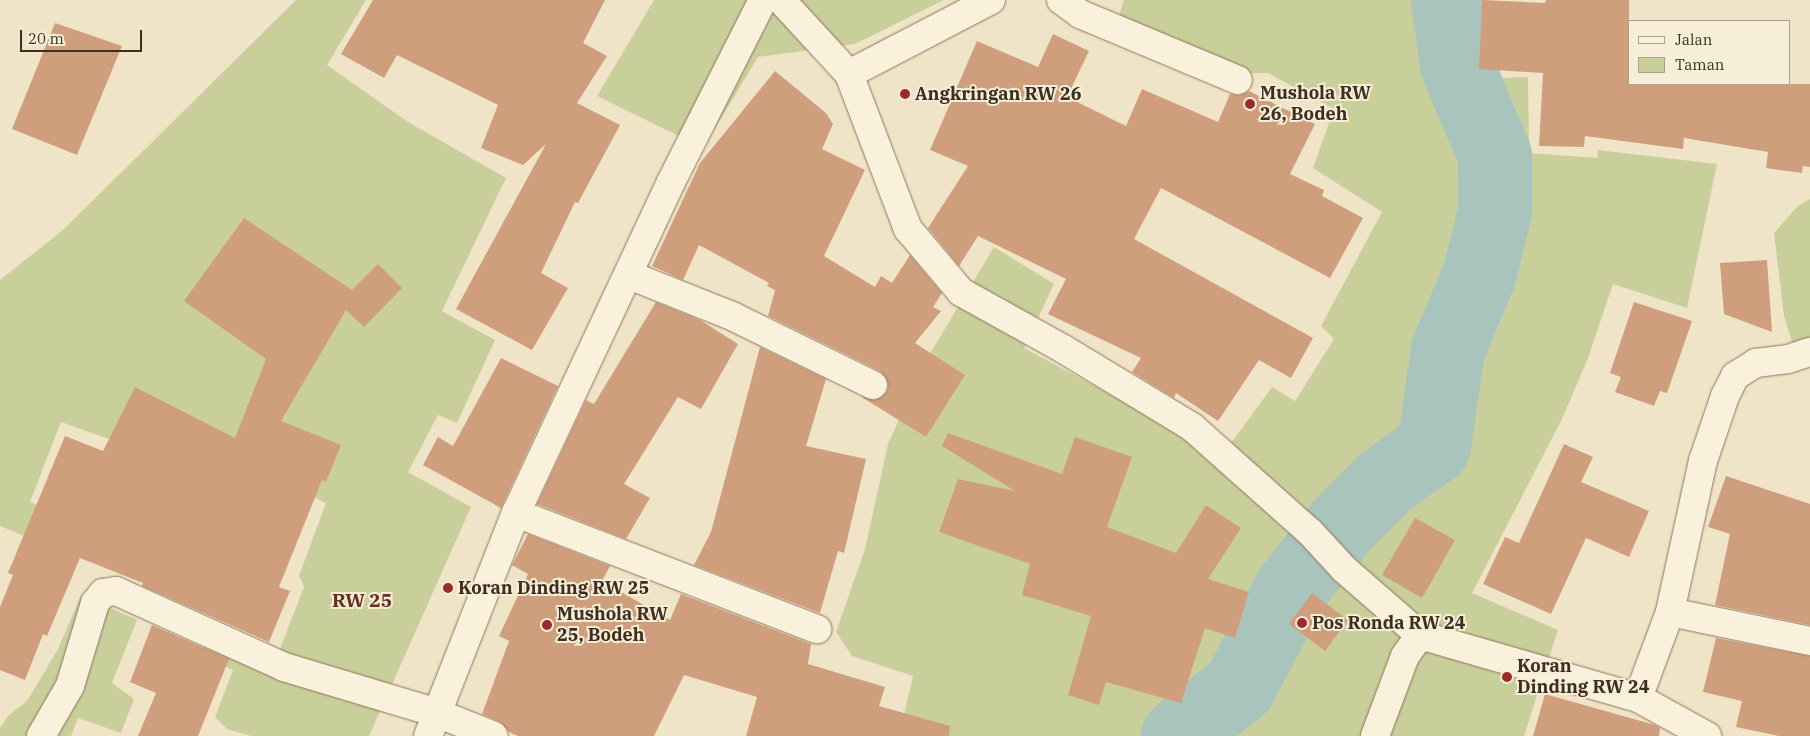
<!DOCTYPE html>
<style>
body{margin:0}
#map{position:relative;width:1810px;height:736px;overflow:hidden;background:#f0e4c8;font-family:"IBM Plex Serif",serif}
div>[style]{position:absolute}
.green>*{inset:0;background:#c9cf9b}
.river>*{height:74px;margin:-37px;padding:0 37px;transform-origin:37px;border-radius:37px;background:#a9c4bc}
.building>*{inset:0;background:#cf9f7d}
.roads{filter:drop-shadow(0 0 1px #8d765c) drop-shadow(0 0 1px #8d765c)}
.street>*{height:28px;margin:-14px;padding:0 14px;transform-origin:14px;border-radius:14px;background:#faf1dc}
.dots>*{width:14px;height:14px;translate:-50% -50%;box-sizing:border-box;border:2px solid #f7eed8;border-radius:50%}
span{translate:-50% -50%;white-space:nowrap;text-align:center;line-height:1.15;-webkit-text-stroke:4px #f7eed8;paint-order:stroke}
.poi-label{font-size:18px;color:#3d2e20;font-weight:700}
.left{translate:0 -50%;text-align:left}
.neighbourhood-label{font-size:19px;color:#6b2e1e;font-weight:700}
.legend{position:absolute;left:1628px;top:20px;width:162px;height:65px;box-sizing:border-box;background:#f7eed8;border:1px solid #ada18e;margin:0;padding:6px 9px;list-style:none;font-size:15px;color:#3d2e20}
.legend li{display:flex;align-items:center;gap:10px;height:25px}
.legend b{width:25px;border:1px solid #ada18e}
.scale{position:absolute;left:20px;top:30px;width:122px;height:22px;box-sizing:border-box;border:2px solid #3d2e20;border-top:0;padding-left:6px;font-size:15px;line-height:18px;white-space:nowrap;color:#3d2e20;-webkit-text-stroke:4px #f7eed8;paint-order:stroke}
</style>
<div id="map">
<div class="green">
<i style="clip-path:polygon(296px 0,366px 0,327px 65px,408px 122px,506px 178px,442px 311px,495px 340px,457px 423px,438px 415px,408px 472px,471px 507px,369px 736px,251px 736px,227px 729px,215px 717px,233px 670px,201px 656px,212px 627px,278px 654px,304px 587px,299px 576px,326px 503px,219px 454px,169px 470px,109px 439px,61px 422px,30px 502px,38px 505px,24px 536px,0 526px,0 280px,63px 230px)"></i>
<i style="clip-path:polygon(654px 0,944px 0,855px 44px,758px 57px,703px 148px,597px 96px)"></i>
<i style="clip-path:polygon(1124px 0,1470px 0,1470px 67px,1477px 79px,1528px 77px,1529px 153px,1597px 158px,1598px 150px,1717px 164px,1687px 308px,1613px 284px,1587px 361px,1561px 421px,1472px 593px,1558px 630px,1524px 736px,899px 736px,913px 676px,852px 656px,836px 632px,865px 549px,888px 444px,925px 362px,994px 247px,1054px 284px,1024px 348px,1169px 426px,1213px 461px,1234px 439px,1272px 387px,1295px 401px,1334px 339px,1321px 326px,1382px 212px,1313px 168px,1334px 109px,1268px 73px,1248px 73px,1118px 18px)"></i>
<i style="clip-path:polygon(1810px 199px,1810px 363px,1795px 352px,1784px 316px,1774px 233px,1798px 206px)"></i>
<i style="clip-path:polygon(81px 595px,137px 620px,112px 683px,134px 699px,121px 733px,78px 718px,71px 736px,0 736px,0 728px,9px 715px,27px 701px,58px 649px)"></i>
</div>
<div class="river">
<i style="left:1178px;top:736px;width:80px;rotate:-38.9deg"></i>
<i style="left:1240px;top:686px;width:110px;rotate:-62.3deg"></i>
<i style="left:1291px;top:589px;width:83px;rotate:-51.3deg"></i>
<i style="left:1343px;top:524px;width:59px;rotate:-45deg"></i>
<i style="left:1385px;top:482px;width:60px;rotate:-35.5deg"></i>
<i style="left:1434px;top:447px;width:98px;rotate:-81.8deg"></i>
<i style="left:1448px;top:350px;width:83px;rotate:-67.4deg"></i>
<i style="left:1480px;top:273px;width:63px;rotate:-76.2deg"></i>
<i style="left:1495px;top:212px;width:56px;rotate:-90deg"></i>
<i style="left:1495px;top:156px;width:99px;rotate:-112.7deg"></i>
<i style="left:1457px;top:65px;width:66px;rotate:-97.9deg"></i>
</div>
<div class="building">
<i style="clip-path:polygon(373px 0,605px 0,583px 43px,607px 56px,577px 103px,620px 125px,578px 203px,575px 202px,541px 273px,568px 288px,532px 350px,456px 309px,546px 144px,523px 165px,481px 148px,498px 105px,397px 55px,384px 78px,341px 54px)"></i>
<i style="clip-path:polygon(1482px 0,1545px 3px,1546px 0,1629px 0,1629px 84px,1810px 84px,1810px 167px,1803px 166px,1802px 173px,1766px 168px,1768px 152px,1684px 138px,1683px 149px,1585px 136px,1584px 147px,1539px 146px,1543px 73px,1479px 69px)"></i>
<i style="clip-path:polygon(55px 23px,122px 46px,77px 155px,12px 129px)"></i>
<i style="clip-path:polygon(1053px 34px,1089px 51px,1067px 97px,1126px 126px,1142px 89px,1218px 122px,1230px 94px,1240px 95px,1249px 91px,1315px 124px,1290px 174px,1324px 190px,1322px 196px,1363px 218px,1330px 278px,1161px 188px,1134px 239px,1313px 338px,1291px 378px,1259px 360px,1218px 421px,1176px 393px,1174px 398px,1132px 372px,1141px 358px,1048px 314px,1066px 279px,978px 236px,959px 266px,928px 228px,968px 166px,930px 150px,977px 41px,1038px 67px)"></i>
<i style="clip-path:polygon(775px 71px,826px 113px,833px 124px,822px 149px,865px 170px,824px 256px,875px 287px,881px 276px,892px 283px,910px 255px,942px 293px,933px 307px,941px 311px,915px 343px,965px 375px,926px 437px,860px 396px,875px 400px,887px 392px,888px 383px,880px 371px,768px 316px,775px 290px,767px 286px,769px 283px,699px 245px,683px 280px,652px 266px,700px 163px)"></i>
<i style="clip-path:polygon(244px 218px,352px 290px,378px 264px,402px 288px,364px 327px,346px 310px,281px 421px,341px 445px,326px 482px,322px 480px,279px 587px,290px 591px,269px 642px,142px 586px,143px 583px,80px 558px,47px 636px,43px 634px,25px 680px,0 670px,0 607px,13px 575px,8px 573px,65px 436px,103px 451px,135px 387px,235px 438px,266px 359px,184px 301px)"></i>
<i style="clip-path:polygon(1767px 260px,1772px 332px,1724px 314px,1720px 263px)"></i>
<i style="clip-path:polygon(656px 302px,700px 320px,738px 344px,701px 409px,678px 397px,624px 484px,650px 498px,626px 539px,537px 504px,586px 400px,594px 404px)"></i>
<i style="clip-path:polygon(1634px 302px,1692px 321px,1667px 393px,1660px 391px,1654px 406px,1615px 392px,1621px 377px,1610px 373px)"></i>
<i style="clip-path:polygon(760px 347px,826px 379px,806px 446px,866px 459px,844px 553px,838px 551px,820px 613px,694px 565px,711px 532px)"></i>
<i style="clip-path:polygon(501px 358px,558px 386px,501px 508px,423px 465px,438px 437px,453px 446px)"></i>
<i style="clip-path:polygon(948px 433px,1062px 474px,1075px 437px,1132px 457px,1107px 527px,1176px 553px,1206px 505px,1241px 528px,1208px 579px,1249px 592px,1235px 638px,1205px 628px,1181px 703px,1106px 682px,1099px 705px,1068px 695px,1091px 616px,1022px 595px,1030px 564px,939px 532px,958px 479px,1015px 491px,942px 446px)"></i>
<i style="clip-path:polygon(1564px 444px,1593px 457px,1581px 482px,1649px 511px,1629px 557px,1586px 538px,1551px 614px,1483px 584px,1505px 537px,1519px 543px)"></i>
<i style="clip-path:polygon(1726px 476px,1810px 504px,1810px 625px,1715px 605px,1730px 534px,1708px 527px)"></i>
<i style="clip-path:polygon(1415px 518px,1455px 540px,1422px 598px,1382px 575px)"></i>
<i style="clip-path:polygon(528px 534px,610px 566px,602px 581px,670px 620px,681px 594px,811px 644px,808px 664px,885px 687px,879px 706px,950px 726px,949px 736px,746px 736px,757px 697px,684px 675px,654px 736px,518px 736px,509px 732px,500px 722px,482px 714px,509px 641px,499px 636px,528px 574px,512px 565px)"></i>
<i style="clip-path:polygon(1312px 593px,1348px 620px,1325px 651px,1289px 624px)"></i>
<i style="clip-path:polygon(152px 625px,229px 659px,198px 736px,138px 736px,156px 693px,130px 682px)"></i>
<i style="clip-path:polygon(1716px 638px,1810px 656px,1810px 736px,1779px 736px,1736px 727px,1742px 701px,1703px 692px)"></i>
<i style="clip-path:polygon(1545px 694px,1655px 725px,1660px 728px,1659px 736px,1533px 736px)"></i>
</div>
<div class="roads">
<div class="street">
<i style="left:781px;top:0;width:100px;rotate:47.4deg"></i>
<i style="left:849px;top:74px;width:166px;rotate:69.2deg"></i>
<i style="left:908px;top:229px;width:82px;rotate:49.9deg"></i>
<i style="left:961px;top:292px;width:119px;rotate:29.1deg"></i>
<i style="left:1065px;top:350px;width:149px;rotate:31.2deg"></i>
<i style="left:1192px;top:427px;width:158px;rotate:41.7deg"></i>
<i style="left:1310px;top:532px;width:50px;rotate:47.4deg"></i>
<i style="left:1344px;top:569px;width:101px;rotate:41deg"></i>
<i style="left:1420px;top:635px;width:227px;rotate:16.1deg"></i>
<i style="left:1638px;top:698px;width:79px;rotate:28.8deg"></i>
<i style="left:1061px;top:0;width:24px;rotate:36deg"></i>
<i style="left:1080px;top:14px;width:171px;rotate:22.7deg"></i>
<i style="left:849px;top:74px;width:160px;rotate:-27.5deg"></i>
<i style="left:629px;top:275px;width:111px;rotate:21.7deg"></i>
<i style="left:732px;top:316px;width:157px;rotate:26.1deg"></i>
<i style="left:516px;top:513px;width:323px;rotate:21.1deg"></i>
<i style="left:1670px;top:612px;width:143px;rotate:11.7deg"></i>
<i style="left:1638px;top:698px;width:92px;rotate:-69.6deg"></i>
<i style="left:1670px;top:612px;width:155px;rotate:-77.7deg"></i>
<i style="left:1703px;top:461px;width:69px;rotate:-71.3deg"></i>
<i style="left:1725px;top:396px;width:22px;rotate:-63deg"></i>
<i style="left:1735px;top:376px;width:25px;rotate:-32deg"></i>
<i style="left:1756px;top:363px;width:32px;rotate:-7deg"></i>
<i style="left:1788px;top:359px;width:23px;rotate:-18deg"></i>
<i style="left:41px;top:736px;width:58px;rotate:-59.9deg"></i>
<i style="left:70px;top:686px;width:87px;rotate:-73.2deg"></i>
<i style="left:95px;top:603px;width:13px;rotate:-51deg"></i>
<i style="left:103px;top:593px;width:13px;rotate:-9deg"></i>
<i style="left:116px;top:591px;width:184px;rotate:24.3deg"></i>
<i style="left:284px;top:667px;width:160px;rotate:16.7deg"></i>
<i style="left:437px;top:713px;width:61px;rotate:22deg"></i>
<i style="left:428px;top:736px;width:240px;rotate:-68.5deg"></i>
<i style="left:516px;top:513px;width:365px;rotate:-64.9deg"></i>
<i style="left:671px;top:182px;width:204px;rotate:-63.2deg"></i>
<i style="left:1375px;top:736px;width:85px;rotate:-69.4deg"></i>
<i style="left:1405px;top:656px;width:26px;rotate:-54deg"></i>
</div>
</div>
<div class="dots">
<i style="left:905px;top:94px;background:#9e2a2b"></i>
<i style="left:1250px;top:104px;background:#9e2a2b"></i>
<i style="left:448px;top:588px;background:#9e2a2b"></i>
<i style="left:1302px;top:623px;background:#9e2a2b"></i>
<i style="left:547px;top:625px;background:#9e2a2b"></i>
<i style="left:1507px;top:677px;background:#9e2a2b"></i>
</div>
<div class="poi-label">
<span class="left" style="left:915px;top:94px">Angkringan RW 26</span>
<span class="left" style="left:1260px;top:104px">Mushola RW<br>26, Bodeh</span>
<span class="left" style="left:458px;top:588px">Koran Dinding RW 25</span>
<span class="left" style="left:557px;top:625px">Mushola RW<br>25, Bodeh</span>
<span class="left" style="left:1312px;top:623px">Pos Ronda RW 24</span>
<span class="left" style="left:1517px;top:677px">Koran<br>Dinding RW 24</span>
</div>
<div class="neighbourhood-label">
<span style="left:362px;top:601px">RW 25</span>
</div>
<ul class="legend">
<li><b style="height:6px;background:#faf1dc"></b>Jalan</li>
<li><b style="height:14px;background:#c9cf9b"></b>Taman</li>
</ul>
<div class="scale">20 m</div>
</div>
